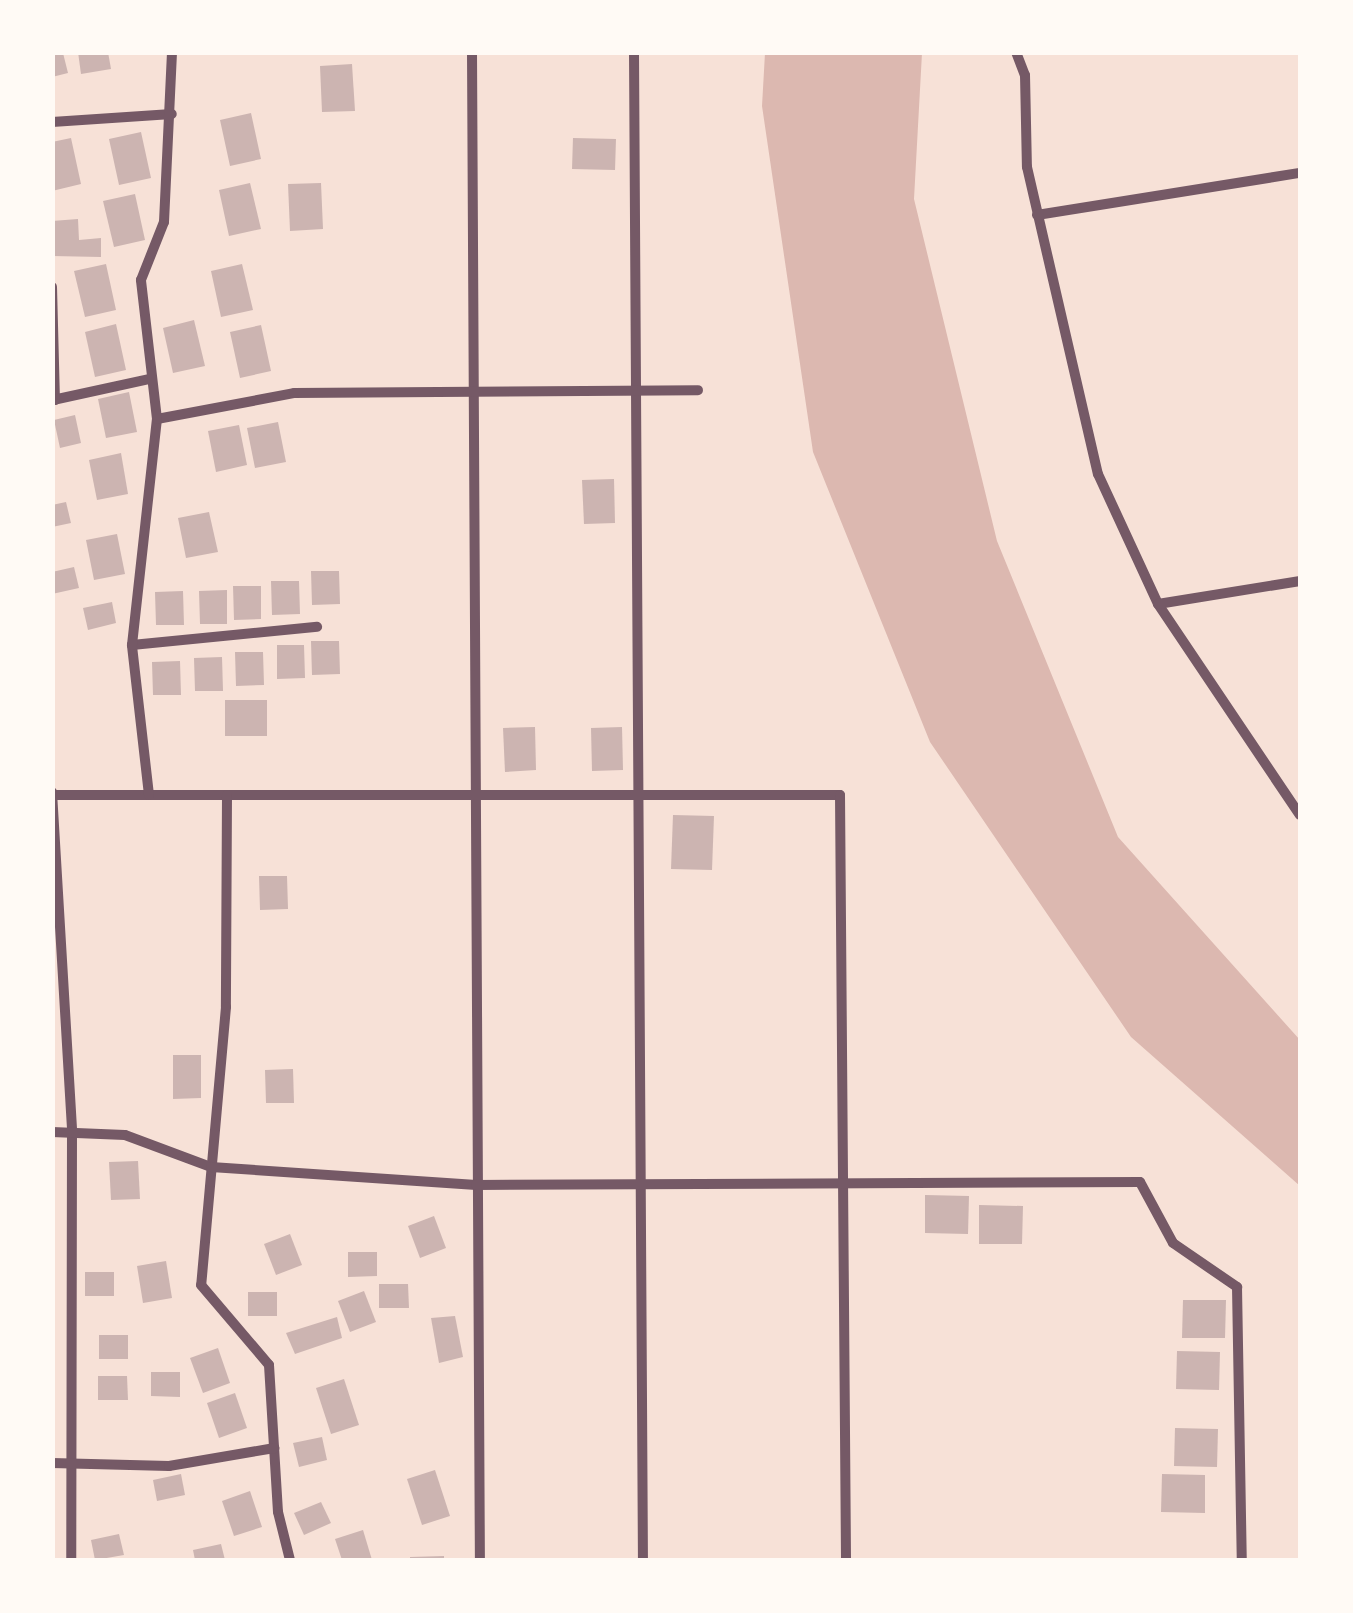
<!DOCTYPE html>
<style>
body{margin:0}
#map{position:relative;width:1353px;height:1613px;overflow:hidden;background:#f7e1d7;font-family:"Sofia Sans Condensed",sans-serif}
div>[style]{position:absolute}
.water>*{inset:0;background:#dcb8b0}
.building>*{inset:0;background:#ccb4b1}
.minor>*{height:10px;margin:-5px;padding:0 5px;transform-origin:5px;border-radius:5px;background:#755966}
span{translate:-50% -50%;white-space:nowrap;text-align:center;line-height:1.15;-webkit-text-stroke:10px #fffaf5;paint-order:stroke}
.frame{position:absolute;inset:0;border:55px solid #fffaf5;pointer-events:none}
</style>
<div id="map">
<div class="water">
<i style="clip-path:polygon(765px 53px,922px 53px,914px 199px,997px 541px,1118px 837px,1300px 1040px,1300px 1186px,1131px 1037px,930px 742px,813px 452px,762px 106px)"></i>
</div>
<div class="building">
<i style="clip-path:polygon(78px 52px,108px 52px,111px 69px,81px 74px)"></i>
<i style="clip-path:polygon(63px 53px,68px 73px,52px 77px,52px 56px)"></i>
<i style="clip-path:polygon(352px 64px,355px 111px,322px 112px,320px 66px)"></i>
<i style="clip-path:polygon(251px 113px,261px 159px,230px 166px,220px 120px)"></i>
<i style="clip-path:polygon(141px 132px,151px 178px,119px 185px,109px 139px)"></i>
<i style="clip-path:polygon(71px 138px,81px 184px,52px 191px,52px 142px)"></i>
<i style="clip-path:polygon(573px 138px,616px 139px,615px 170px,572px 169px)"></i>
<i style="clip-path:polygon(250px 183px,261px 229px,229px 236px,219px 190px)"></i>
<i style="clip-path:polygon(321px 183px,323px 229px,290px 231px,288px 184px)"></i>
<i style="clip-path:polygon(135px 194px,145px 240px,114px 247px,103px 201px)"></i>
<i style="clip-path:polygon(78px 219px,79px 240px,101px 238px,101px 257px,52px 256px,52px 221px)"></i>
<i style="clip-path:polygon(106px 264px,116px 310px,85px 317px,74px 271px)"></i>
<i style="clip-path:polygon(242px 264px,253px 310px,221px 317px,211px 271px)"></i>
<i style="clip-path:polygon(194px 320px,205px 366px,173px 373px,163px 328px)"></i>
<i style="clip-path:polygon(116px 324px,126px 370px,95px 377px,85px 332px)"></i>
<i style="clip-path:polygon(261px 325px,271px 371px,240px 378px,230px 332px)"></i>
<i style="clip-path:polygon(129px 392px,137px 432px,106px 438px,98px 399px)"></i>
<i style="clip-path:polygon(75px 415px,81px 443px,60px 448px,54px 420px)"></i>
<i style="clip-path:polygon(278px 422px,286px 462px,255px 468px,247px 428px)"></i>
<i style="clip-path:polygon(239px 425px,247px 465px,216px 472px,208px 431px)"></i>
<i style="clip-path:polygon(121px 453px,128px 494px,97px 500px,89px 460px)"></i>
<i style="clip-path:polygon(614px 479px,615px 523px,584px 524px,582px 480px)"></i>
<i style="clip-path:polygon(66px 502px,71px 523px,52px 527px,52px 505px)"></i>
<i style="clip-path:polygon(209px 512px,218px 552px,186px 558px,178px 518px)"></i>
<i style="clip-path:polygon(117px 534px,125px 574px,94px 580px,86px 540px)"></i>
<i style="clip-path:polygon(74px 567px,79px 588px,52px 594px,52px 572px)"></i>
<i style="clip-path:polygon(311px 571px,339px 571px,340px 604px,312px 605px)"></i>
<i style="clip-path:polygon(271px 581px,299px 581px,300px 614px,272px 615px)"></i>
<i style="clip-path:polygon(233px 586px,261px 586px,261px 619px,234px 620px)"></i>
<i style="clip-path:polygon(227px 590px,227px 624px,200px 624px,199px 591px)"></i>
<i style="clip-path:polygon(183px 591px,184px 625px,156px 625px,155px 592px)"></i>
<i style="clip-path:polygon(112px 602px,116px 623px,88px 630px,83px 608px)"></i>
<i style="clip-path:polygon(311px 641px,339px 641px,340px 674px,312px 675px)"></i>
<i style="clip-path:polygon(277px 645px,304px 645px,305px 678px,277px 679px)"></i>
<i style="clip-path:polygon(235px 652px,263px 652px,264px 685px,236px 686px)"></i>
<i style="clip-path:polygon(222px 657px,223px 691px,195px 691px,194px 658px)"></i>
<i style="clip-path:polygon(180px 661px,181px 695px,153px 695px,152px 662px)"></i>
<i style="clip-path:polygon(225px 700px,267px 700px,267px 736px,225px 736px)"></i>
<i style="clip-path:polygon(535px 727px,536px 770px,505px 772px,503px 728px)"></i>
<i style="clip-path:polygon(622px 727px,623px 770px,592px 771px,591px 728px)"></i>
<i style="clip-path:polygon(673px 815px,714px 816px,712px 870px,671px 869px)"></i>
<i style="clip-path:polygon(259px 876px,287px 876px,288px 909px,260px 910px)"></i>
<i style="clip-path:polygon(173px 1055px,201px 1055px,201px 1098px,173px 1099px)"></i>
<i style="clip-path:polygon(293px 1069px,294px 1103px,266px 1103px,265px 1070px)"></i>
<i style="clip-path:polygon(138px 1161px,140px 1199px,111px 1200px,109px 1162px)"></i>
<i style="clip-path:polygon(925px 1195px,969px 1196px,968px 1234px,925px 1233px)"></i>
<i style="clip-path:polygon(979px 1205px,1023px 1206px,1022px 1244px,979px 1244px)"></i>
<i style="clip-path:polygon(434px 1216px,446px 1248px,420px 1258px,408px 1226px)"></i>
<i style="clip-path:polygon(290px 1234px,302px 1265px,276px 1275px,264px 1244px)"></i>
<i style="clip-path:polygon(348px 1252px,377px 1252px,377px 1276px,348px 1277px)"></i>
<i style="clip-path:polygon(166px 1261px,172px 1298px,143px 1303px,137px 1266px)"></i>
<i style="clip-path:polygon(85px 1272px,114px 1272px,114px 1296px,85px 1296px)"></i>
<i style="clip-path:polygon(379px 1284px,408px 1284px,409px 1308px,379px 1308px)"></i>
<i style="clip-path:polygon(364px 1291px,376px 1322px,350px 1332px,338px 1301px)"></i>
<i style="clip-path:polygon(248px 1292px,277px 1292px,277px 1316px,248px 1316px)"></i>
<i style="clip-path:polygon(1183px 1300px,1226px 1300px,1225px 1338px,1182px 1338px)"></i>
<i style="clip-path:polygon(455px 1316px,463px 1357px,439px 1363px,431px 1318px)"></i>
<i style="clip-path:polygon(337px 1317px,342px 1338px,295px 1354px,286px 1333px)"></i>
<i style="clip-path:polygon(99px 1335px,128px 1335px,128px 1359px,99px 1359px)"></i>
<i style="clip-path:polygon(218px 1348px,230px 1383px,203px 1393px,190px 1358px)"></i>
<i style="clip-path:polygon(1177px 1351px,1220px 1352px,1219px 1390px,1176px 1389px)"></i>
<i style="clip-path:polygon(151px 1372px,180px 1372px,180px 1397px,151px 1396px)"></i>
<i style="clip-path:polygon(98px 1376px,127px 1376px,128px 1400px,98px 1400px)"></i>
<i style="clip-path:polygon(344px 1379px,359px 1425px,331px 1434px,316px 1388px)"></i>
<i style="clip-path:polygon(235px 1393px,247px 1428px,219px 1438px,207px 1403px)"></i>
<i style="clip-path:polygon(1175px 1428px,1218px 1429px,1217px 1467px,1174px 1466px)"></i>
<i style="clip-path:polygon(322px 1437px,327px 1460px,299px 1467px,293px 1443px)"></i>
<i style="clip-path:polygon(435px 1470px,450px 1516px,422px 1525px,407px 1479px)"></i>
<i style="clip-path:polygon(181px 1474px,185px 1495px,157px 1501px,153px 1480px)"></i>
<i style="clip-path:polygon(1162px 1474px,1205px 1475px,1205px 1513px,1161px 1512px)"></i>
<i style="clip-path:polygon(250px 1491px,262px 1527px,234px 1536px,222px 1501px)"></i>
<i style="clip-path:polygon(321px 1502px,331px 1523px,304px 1535px,294px 1513px)"></i>
<i style="clip-path:polygon(363px 1530px,372px 1560px,342px 1560px,335px 1539px)"></i>
<i style="clip-path:polygon(119px 1534px,124px 1555px,95px 1560px,91px 1540px)"></i>
<i style="clip-path:polygon(221px 1544px,225px 1560px,195px 1560px,193px 1550px)"></i>
<i style="clip-path:polygon(444px 1556px,444px 1560px,410px 1560px,410px 1557px)"></i>
</div>
<div class="minor">
<i style="left:472px;top:52px;width:1508px;rotate:89.7deg"></i>
<i style="left:634px;top:52px;width:1508px;rotate:89.66deg"></i>
<i style="left:1016px;top:52px;width:25px;rotate:69deg"></i>
<i style="left:1025px;top:75px;width:92px;rotate:88.8deg"></i>
<i style="left:1027px;top:167px;width:315px;rotate:77deg"></i>
<i style="left:1098px;top:474px;width:143px;rotate:65.2deg"></i>
<i style="left:1158px;top:604px;width:254px;rotate:56.1deg"></i>
<i style="left:52px;top:122px;width:120px;rotate:-3.8deg"></i>
<i style="left:1037px;top:215px;width:266px;rotate:-9.1deg"></i>
<i style="left:52px;top:287px;width:113px;rotate:88.5deg"></i>
<i style="left:53px;top:400px;width:98px;rotate:-12.3deg"></i>
<i style="left:157px;top:419px;width:139px;rotate:-10.7deg"></i>
<i style="left:294px;top:393px;width:404px;rotate:-0.4deg"></i>
<i style="left:1158px;top:604px;width:144px;rotate:-9.2deg"></i>
<i style="left:132px;top:645px;width:186px;rotate:-5.6deg"></i>
<i style="left:52px;top:792px;width:340px;rotate:86.6deg"></i>
<i style="left:72px;top:1131px;width:429px;rotate:90.1deg"></i>
<i style="left:52px;top:795px;width:788px"></i>
<i style="left:840px;top:795px;width:765px;rotate:89.55deg"></i>
<i style="left:149px;top:795px;width:151px;rotate:-96.5deg"></i>
<i style="left:132px;top:645px;width:227px;rotate:-83.7deg"></i>
<i style="left:157px;top:419px;width:140px;rotate:-96.6deg"></i>
<i style="left:141px;top:280px;width:62px;rotate:-68.4deg"></i>
<i style="left:164px;top:222px;width:170px;rotate:-87.3deg"></i>
<i style="left:227px;top:795px;width:212px;rotate:90.3deg"></i>
<i style="left:226px;top:1007px;width:279px;rotate:95.1deg"></i>
<i style="left:201px;top:1285px;width:105px;rotate:49.6deg"></i>
<i style="left:269px;top:1365px;width:147px;rotate:86.5deg"></i>
<i style="left:278px;top:1512px;width:49px;rotate:76deg"></i>
<i style="left:52px;top:1132px;width:73px;rotate:2.4deg"></i>
<i style="left:125px;top:1135px;width:92px;rotate:20.4deg"></i>
<i style="left:211px;top:1167px;width:266px;rotate:3.9deg"></i>
<i style="left:476px;top:1185px;width:664px;rotate:-0.26deg"></i>
<i style="left:1140px;top:1182px;width:69px;rotate:61.6deg"></i>
<i style="left:1173px;top:1243px;width:78px;rotate:34.5deg"></i>
<i style="left:1237px;top:1287px;width:273px;rotate:89deg"></i>
<i style="left:52px;top:1463px;width:117px;rotate:1.5deg"></i>
<i style="left:169px;top:1466px;width:107px;rotate:-9.7deg"></i>
</div>
<div class="frame"></div>
</div>
